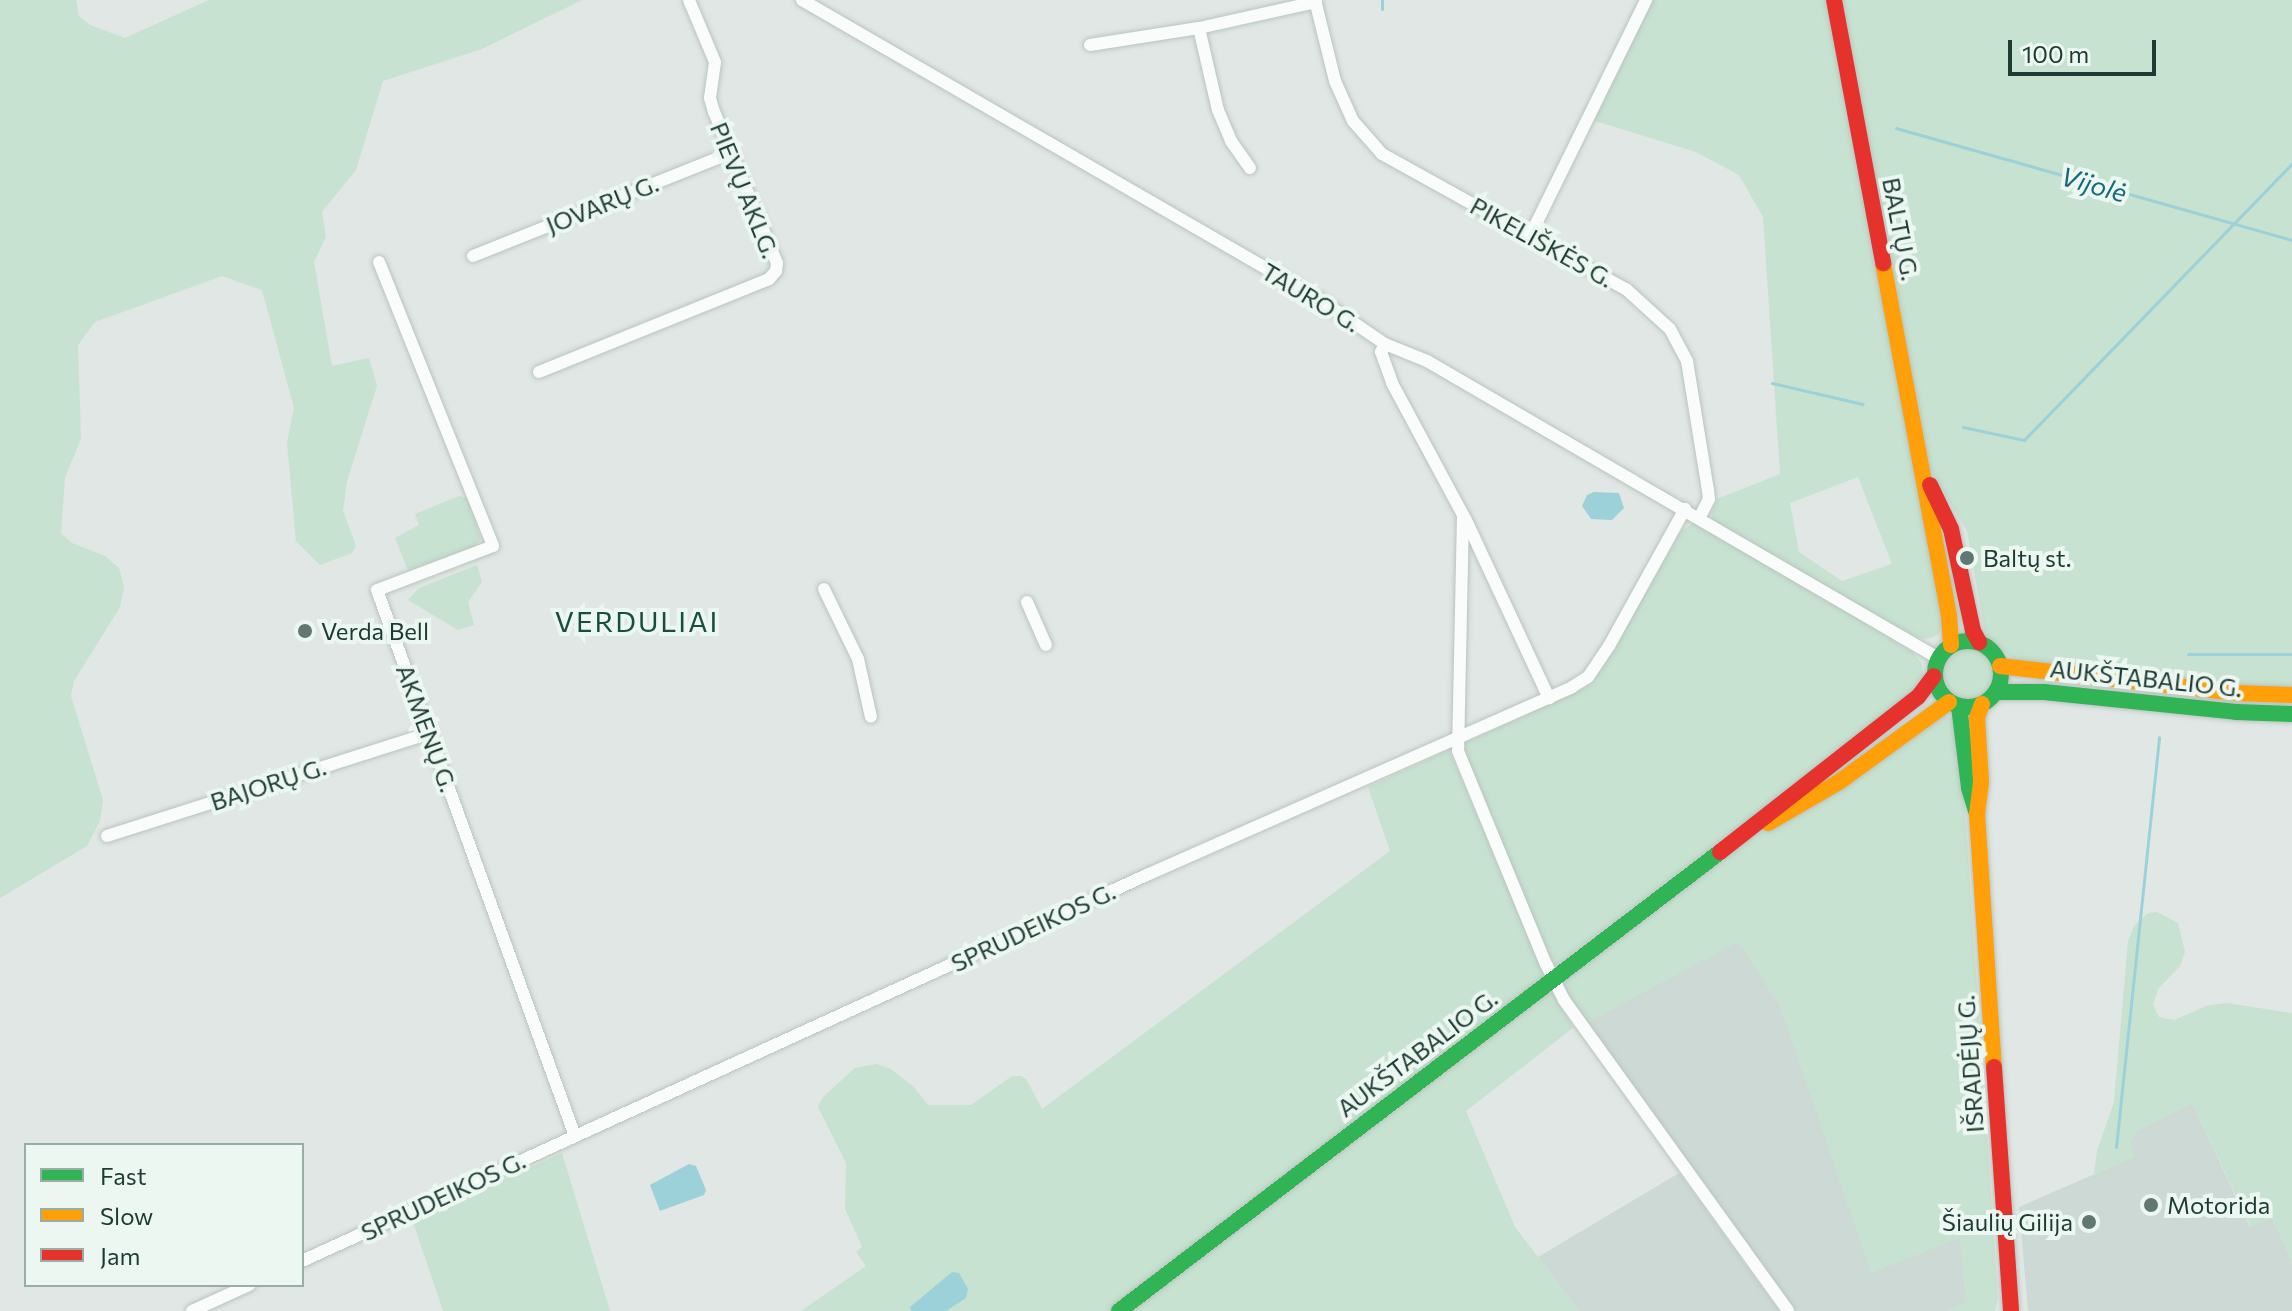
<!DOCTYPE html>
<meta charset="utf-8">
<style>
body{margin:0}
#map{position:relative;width:2292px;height:1311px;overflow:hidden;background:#e0e7e4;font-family:Commissioner,sans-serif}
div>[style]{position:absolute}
.built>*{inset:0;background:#cdd9d4}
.green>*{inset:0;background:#c7e2d0}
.round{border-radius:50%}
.water>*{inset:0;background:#9cd1da}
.stream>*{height:3px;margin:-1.5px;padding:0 1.5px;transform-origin:1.5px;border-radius:1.5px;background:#9cd1da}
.roads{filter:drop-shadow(0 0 2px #b9c4bf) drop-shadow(0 0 2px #b9c4bf)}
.street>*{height:12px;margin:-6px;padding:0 6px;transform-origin:6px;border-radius:6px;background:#fafbfb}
.fast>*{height:16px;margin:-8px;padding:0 8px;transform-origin:8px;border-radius:8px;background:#30b455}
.fast>.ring{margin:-8px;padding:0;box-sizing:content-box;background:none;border:16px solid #30b455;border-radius:50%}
.slow>*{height:16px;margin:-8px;padding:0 8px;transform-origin:8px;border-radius:8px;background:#ff9f0a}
.jam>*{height:16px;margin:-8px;padding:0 8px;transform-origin:8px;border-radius:8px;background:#e5322d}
.dots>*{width:22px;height:22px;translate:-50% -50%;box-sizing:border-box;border:4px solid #edf7f2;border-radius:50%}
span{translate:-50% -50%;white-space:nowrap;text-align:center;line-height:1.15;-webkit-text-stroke:8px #edf7f2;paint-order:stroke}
.street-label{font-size:24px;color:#1e3b33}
.poi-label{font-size:24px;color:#1e3b33}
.left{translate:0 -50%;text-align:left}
.right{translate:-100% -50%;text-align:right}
.water-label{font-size:26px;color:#14697b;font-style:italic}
.quarter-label{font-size:28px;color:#184e41;letter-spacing:2px}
.legend{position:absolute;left:24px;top:1143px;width:280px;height:144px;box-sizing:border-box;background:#edf7f2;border:2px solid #9aaca6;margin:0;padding:10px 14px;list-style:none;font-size:24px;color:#1e3b33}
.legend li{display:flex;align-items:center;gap:16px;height:40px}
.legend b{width:40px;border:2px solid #9aaca6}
.scale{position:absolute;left:2008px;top:40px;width:148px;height:36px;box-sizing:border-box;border:4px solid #1e3b33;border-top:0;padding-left:10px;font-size:24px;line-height:28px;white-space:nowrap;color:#1e3b33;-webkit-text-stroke:6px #edf7f2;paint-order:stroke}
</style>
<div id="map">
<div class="built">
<i style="clip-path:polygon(1738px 941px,1781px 1007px,1871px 1272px,1960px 1237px,1966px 1302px,1946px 1311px,1796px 1311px,1586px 1023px)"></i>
<i style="clip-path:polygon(2192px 1103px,2250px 1227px,2272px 1218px,2292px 1261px,2292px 1311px,2028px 1311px,2019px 1207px,2134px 1157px,2130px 1142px,2135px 1132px)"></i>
<i style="clip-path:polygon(1679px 1173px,1779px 1311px,1579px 1311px,1538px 1257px)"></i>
</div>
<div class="green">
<i style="clip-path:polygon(0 0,76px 0,79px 16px,90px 25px,125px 38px,209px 0,582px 0,482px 49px,383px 81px,356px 170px,322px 212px,326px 237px,314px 262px,332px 366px,369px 358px,377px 386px,347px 481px,343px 511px,356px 546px,352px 553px,320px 565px,296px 541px,287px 442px,294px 408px,262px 290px,222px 276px,95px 322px,78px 345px,81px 439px,65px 477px,61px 533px,72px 543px,105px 556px,119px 568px,124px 587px,120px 607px,74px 681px,71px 696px,103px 800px,100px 821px,87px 846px,0 898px)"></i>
<i style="clip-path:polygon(evenodd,1651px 0,1827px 0,1944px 620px,1939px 634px,1932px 638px,1921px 639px,1864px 610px,1713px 520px,1711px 513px,1717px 499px,1780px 474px,1763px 217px,1739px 175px,1696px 152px,1592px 120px,1651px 0,1858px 477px,1892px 564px,1842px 581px,1799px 552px,1790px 503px,1858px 477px)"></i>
<i style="clip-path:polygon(1842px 0,2292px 0,2292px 688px,2178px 682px,2016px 662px,1985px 634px,1967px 531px,1930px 469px)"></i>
<i style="clip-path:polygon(459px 496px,467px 498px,481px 539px,473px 548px,408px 570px,395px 538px,419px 525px,415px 514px)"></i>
<i style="clip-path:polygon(1697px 521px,1914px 653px,1922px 664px,1924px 680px,1918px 691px,1556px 965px,1548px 955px,1464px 755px,1465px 743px,1593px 684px,1682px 530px)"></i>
<i style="clip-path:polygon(477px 565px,482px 582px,468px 602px,474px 625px,458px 630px,408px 600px,419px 588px)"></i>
<i class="round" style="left:1941px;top:646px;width:54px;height:54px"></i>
<i style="clip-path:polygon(1943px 714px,1955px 720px,1960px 735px,1998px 1299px,1995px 1311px,1946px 1311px,1966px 1302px,1960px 1238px,1871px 1273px,1781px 1007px,1738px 942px,1586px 1023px,1563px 986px,1564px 979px,1758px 832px,1842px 786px)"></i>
<i style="clip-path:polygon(1449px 750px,1544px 972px,1539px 982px,1108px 1311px,801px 1311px,866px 1266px,856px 1252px,862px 1247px,845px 1209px,846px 1163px,818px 1107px,822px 1098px,855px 1068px,876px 1064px,891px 1069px,914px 1087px,928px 1105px,971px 1105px,1012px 1076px,1021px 1076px,1026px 1079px,1042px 1109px,1390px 851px,1368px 787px)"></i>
<i style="clip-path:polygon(2157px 912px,2178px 923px,2185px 952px,2180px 966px,2158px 989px,2153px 1005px,2159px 1017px,2174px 1020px,2209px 1005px,2227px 1003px,2292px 1013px,2292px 1261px,2272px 1218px,2251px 1227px,2192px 1103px,2135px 1132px,2130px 1142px,2135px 1157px,2094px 1174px,2097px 1151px,2114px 1102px,2128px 941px,2134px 926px,2148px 913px)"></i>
<i style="clip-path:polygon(1545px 993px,1553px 994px,1559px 1001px,1573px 1028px,1466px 1111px,1515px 1227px,1579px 1311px,1129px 1311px)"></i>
<i style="clip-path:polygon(562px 1153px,610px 1311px,443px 1311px,413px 1222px)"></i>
</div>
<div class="water">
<i style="clip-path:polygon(1594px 492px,1619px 493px,1624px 508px,1612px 520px,1591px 519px,1582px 506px,1587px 495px)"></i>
<i style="clip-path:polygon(689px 1164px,696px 1166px,706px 1190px,704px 1195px,660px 1211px,650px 1185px)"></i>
<i style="clip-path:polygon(952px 1272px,959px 1273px,968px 1289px,966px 1298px,946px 1311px,911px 1311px,910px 1307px)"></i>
</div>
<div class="stream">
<i style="left:1382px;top:9px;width:9px;rotate:-90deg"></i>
<i style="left:1896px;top:128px;width:412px;rotate:15.8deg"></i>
<i style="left:1772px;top:383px;width:93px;rotate:13deg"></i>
<i style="left:1963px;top:427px;width:62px;rotate:12deg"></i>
<i style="left:2024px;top:440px;width:385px;rotate:-45.9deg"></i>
<i style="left:2188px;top:654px;width:104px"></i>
<i style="left:2116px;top:1147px;width:412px;rotate:-84deg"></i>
</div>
<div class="roads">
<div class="street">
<i style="left:802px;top:0;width:597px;rotate:30.04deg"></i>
<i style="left:1319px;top:299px;width:80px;rotate:34.3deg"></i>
<i style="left:1385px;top:344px;width:45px;rotate:22deg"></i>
<i style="left:1427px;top:361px;width:591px;rotate:30.17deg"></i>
<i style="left:1315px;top:0;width:83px;rotate:76.1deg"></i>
<i style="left:1335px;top:81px;width:44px;rotate:65.8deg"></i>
<i style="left:1353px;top:121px;width:44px;rotate:48.7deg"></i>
<i style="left:1382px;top:154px;width:279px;rotate:29deg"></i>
<i style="left:1626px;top:289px;width:59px;rotate:42.3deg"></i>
<i style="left:1670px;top:329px;width:36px;rotate:62deg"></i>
<i style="left:1687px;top:361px;width:131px;rotate:80.8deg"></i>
<i style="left:1708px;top:490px;width:9px;rotate:84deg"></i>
<i style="left:1709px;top:499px;width:20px;rotate:117deg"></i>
<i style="left:1199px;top:28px;width:84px;rotate:77deg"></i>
<i style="left:1218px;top:110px;width:34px;rotate:67deg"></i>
<i style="left:1231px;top:141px;width:33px;rotate:55deg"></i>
<i style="left:1090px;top:45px;width:110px;rotate:-8.9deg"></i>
<i style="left:1199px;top:28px;width:120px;rotate:-12.5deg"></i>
<i style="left:1531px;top:234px;width:261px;rotate:-63.8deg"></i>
<i style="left:473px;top:256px;width:278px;rotate:-21.8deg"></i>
<i style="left:379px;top:262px;width:306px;rotate:68.1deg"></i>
<i style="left:493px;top:546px;width:124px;rotate:159.2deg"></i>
<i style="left:377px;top:590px;width:581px;rotate:70.07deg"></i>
<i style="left:1385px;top:344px;width:9px;rotate:117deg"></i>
<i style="left:1381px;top:352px;width:33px;rotate:70deg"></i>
<i style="left:1392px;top:383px;width:150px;rotate:61.7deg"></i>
<i style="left:1463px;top:515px;width:236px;rotate:91.2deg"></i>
<i style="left:1458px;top:751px;width:230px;rotate:67.6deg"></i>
<i style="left:1546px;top:964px;width:40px;rotate:63.4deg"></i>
<i style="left:1564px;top:1000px;width:383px;rotate:54.2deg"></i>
<i style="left:539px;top:372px;width:248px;rotate:-22deg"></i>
<i style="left:769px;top:279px;width:11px;rotate:-49deg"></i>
<i style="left:776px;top:271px;width:8px;rotate:-83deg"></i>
<i style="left:777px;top:263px;width:164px;rotate:-112.6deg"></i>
<i style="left:714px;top:112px;width:15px;rotate:-106deg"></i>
<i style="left:710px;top:98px;width:36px;rotate:-82deg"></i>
<i style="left:715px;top:62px;width:67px;rotate:-112.8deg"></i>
<i style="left:1465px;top:518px;width:199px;rotate:65deg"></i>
<i style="left:824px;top:589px;width:78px;rotate:64.1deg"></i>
<i style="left:858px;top:659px;width:59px;rotate:77.4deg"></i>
<i style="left:1027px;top:602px;width:47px;rotate:66.2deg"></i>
<i style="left:107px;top:836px;width:338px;rotate:-17.7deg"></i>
<i style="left:302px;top:1261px;width:931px;rotate:-24.56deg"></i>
<i style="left:1149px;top:874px;width:462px;rotate:-23.8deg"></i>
<i style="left:1572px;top:687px;width:19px;rotate:-32deg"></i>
<i style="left:1588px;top:677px;width:37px;rotate:-56deg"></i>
<i style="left:1609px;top:646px;width:157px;rotate:-61deg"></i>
<i style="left:192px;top:1311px;width:63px;rotate:-24.5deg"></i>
</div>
<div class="fast">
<i class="ring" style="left:1935px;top:641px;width:50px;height:50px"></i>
<i style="left:1996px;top:692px;width:48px"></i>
<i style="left:2044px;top:692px;width:193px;rotate:5.9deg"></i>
<i style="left:2236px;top:712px;width:56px;rotate:2deg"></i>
<i style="left:1959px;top:706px;width:83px;rotate:83deg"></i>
<i style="left:1969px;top:788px;width:24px;rotate:73deg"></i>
<i style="left:1119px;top:1311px;width:756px;rotate:-37.37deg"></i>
</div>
<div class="slow">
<i style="left:1883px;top:263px;width:359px;rotate:79.4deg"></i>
<i style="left:1949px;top:616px;width:29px;rotate:86deg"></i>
<i style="left:2000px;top:666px;width:239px;rotate:6.5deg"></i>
<i style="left:2237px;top:693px;width:55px;rotate:2.1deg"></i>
<i style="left:1982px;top:704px;width:15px;rotate:110deg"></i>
<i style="left:1977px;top:718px;width:64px;rotate:86.4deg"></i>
<i style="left:1981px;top:782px;width:32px;rotate:97deg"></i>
<i style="left:1977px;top:814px;width:254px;rotate:86.2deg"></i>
<i style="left:1768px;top:823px;width:82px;rotate:-30deg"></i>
<i style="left:1839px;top:782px;width:136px;rotate:-36deg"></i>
</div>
<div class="jam">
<i style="left:1834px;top:0;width:268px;rotate:79.4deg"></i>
<i style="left:1930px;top:485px;width:49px;rotate:64.5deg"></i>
<i style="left:1951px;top:529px;width:104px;rotate:77.8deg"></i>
<i style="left:1973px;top:631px;width:13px;rotate:61deg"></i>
<i style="left:1720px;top:852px;width:251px;rotate:-38.1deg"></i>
<i style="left:1918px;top:697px;width:26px;rotate:-53deg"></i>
<i style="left:1994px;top:1067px;width:245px;rotate:86deg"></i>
</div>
</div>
<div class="dots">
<i style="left:1967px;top:558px;background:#627771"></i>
<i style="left:305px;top:631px;background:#627771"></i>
<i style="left:2151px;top:1205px;background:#627771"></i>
<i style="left:2089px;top:1222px;background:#627771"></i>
</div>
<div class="street-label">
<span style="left:745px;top:190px;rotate:68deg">PIEVŲ AKLG.</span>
<span style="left:602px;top:204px;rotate:-22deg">JOVARŲ G.</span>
<span style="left:1901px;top:229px;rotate:79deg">BALTŲ G.</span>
<span style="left:1542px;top:242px;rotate:29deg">PIKELIŠKĖS G.</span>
<span style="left:1311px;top:297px;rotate:31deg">TAURO G.</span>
<span style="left:2146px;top:678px;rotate:6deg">AUKŠTABALIO G.</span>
<span style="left:427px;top:728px;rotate:70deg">AKMENŲ G.</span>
<span style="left:268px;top:784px;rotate:-18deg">BAJORŲ G.</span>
<span style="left:1033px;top:927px;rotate:-25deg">SPRUDEIKOS G.</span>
<span style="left:1417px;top:1053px;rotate:-37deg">AUKŠTABALIO G.</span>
<span style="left:1970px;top:1064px;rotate:-94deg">IŠRADĖJŲ G.</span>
<span style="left:443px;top:1196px;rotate:-25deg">SPRUDEIKOS G.</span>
</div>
<div class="poi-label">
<span class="left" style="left:1983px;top:558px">Baltų st.</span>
<span class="left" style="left:321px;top:631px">Verda Bell</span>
<span class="left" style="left:2167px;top:1205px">Motorida</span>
<span class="right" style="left:2073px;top:1222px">Šiaulių Gilija</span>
</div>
<div class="water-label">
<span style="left:2094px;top:184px;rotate:16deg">Vijolė</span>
</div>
<div class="quarter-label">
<span style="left:637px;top:621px">VERDULIAI</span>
</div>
<ul class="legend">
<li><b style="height:10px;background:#30b455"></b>Fast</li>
<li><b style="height:10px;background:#ff9f0a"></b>Slow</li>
<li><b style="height:10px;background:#e5322d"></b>Jam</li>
</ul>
<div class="scale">100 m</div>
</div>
